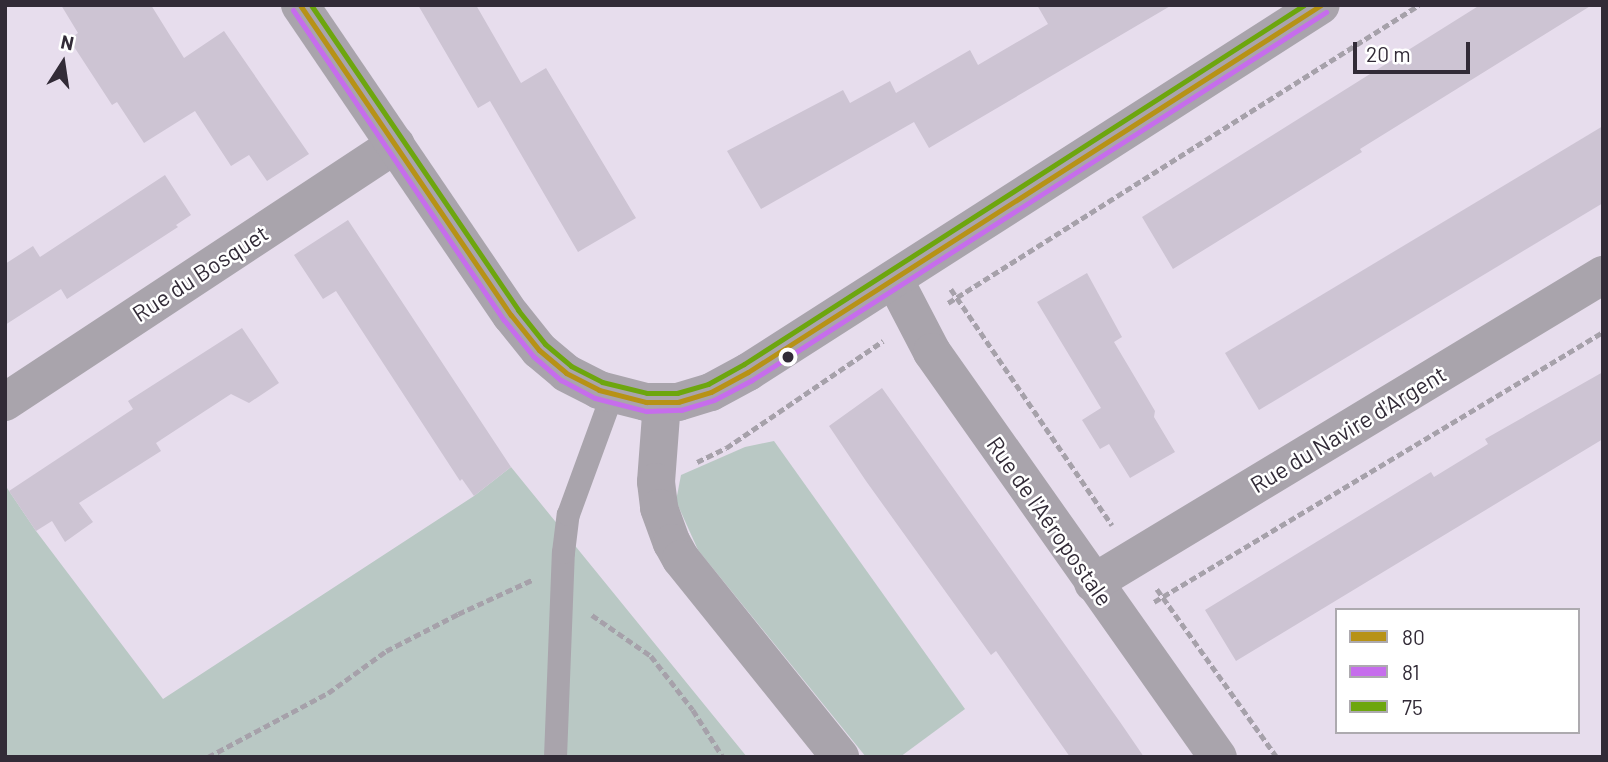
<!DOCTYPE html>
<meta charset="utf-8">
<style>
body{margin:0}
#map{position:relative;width:1608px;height:762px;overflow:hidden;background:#e7dded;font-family:Barlow,sans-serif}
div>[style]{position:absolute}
.green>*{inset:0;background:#b9c8c4}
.building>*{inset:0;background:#cdc4d3}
.path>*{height:4.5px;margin-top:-2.25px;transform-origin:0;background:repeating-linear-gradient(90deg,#a6a1aa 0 7px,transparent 0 10.5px)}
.service>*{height:23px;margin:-11.5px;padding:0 11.5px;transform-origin:11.5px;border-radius:11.5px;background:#a9a4ac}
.minor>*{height:38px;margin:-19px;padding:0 19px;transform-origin:19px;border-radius:19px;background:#a9a4ac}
.tertiary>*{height:38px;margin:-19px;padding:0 19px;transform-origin:19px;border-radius:19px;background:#a9a4ac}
.bus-1>*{height:5px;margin:-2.5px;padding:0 2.5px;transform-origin:2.5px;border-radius:2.5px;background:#b79216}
.bus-2>*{height:5px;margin:-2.5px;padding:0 2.5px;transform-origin:2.5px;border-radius:2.5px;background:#c66dec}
.bus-3>*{height:5px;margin:-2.5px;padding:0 2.5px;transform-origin:2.5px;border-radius:2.5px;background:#6da60e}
.dots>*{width:19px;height:19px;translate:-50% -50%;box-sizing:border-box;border:4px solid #fff;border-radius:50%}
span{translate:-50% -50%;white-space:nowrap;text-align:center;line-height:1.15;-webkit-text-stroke:5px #fff;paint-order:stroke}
.street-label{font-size:23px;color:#322b37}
.frame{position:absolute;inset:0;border:7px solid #322b37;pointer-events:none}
.legend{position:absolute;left:1335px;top:608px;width:245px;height:126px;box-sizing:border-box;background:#fff;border:2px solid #adaaaf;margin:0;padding:9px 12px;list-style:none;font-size:21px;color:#322b37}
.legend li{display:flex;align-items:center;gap:14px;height:35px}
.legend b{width:35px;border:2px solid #adaaaf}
.north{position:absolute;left:28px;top:28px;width:70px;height:70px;-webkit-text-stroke:5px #fff;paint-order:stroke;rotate:12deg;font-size:19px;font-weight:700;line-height:28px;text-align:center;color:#322b37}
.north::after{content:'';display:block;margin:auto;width:24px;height:32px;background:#322b37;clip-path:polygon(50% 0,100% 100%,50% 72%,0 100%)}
.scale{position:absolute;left:1353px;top:42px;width:117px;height:32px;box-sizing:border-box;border:4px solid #322b37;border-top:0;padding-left:9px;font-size:21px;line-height:24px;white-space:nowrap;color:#322b37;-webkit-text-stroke:5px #fff;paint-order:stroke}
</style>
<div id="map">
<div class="green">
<i style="clip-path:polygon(774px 441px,965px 709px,900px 757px,866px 757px,698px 550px,676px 501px,681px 475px,745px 447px)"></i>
<i style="clip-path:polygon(511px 467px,747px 757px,5px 757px,5px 485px,36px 531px,163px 699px,474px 496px)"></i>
</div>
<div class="building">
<i style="clip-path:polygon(61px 5px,151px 5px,184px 58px,224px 31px,309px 154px,267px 181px,249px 155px,231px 166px,195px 111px,144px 143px,117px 102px,112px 105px,69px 39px,78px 33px)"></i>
<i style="clip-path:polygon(418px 5px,476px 5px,521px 83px,546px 68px,636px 218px,578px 252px,490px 101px,478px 108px)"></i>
<i style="clip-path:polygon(1037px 5px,1172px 5px,929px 148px,914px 122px,761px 209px,727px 151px,843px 90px,850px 103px,890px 81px,896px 93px,970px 50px,978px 65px,1048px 24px)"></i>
<i style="clip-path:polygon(1480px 5px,1592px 5px,1360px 149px,1362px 152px,1173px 269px,1142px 217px)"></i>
<i style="clip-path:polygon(1603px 126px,1603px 203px,1259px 410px,1225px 353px)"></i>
<i style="clip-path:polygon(165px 175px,191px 215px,176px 225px,178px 227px,67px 299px,61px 289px,5px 325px,5px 264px,33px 246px,40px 257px)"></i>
<i style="clip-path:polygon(348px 220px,511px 467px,474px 496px,462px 479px,460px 481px,336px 291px,323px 299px,294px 255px)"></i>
<i style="clip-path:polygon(1087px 273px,1122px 337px,1114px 342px,1155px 411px,1154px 417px,1175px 452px,1130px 478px,1109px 444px,1100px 449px,1082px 420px,1101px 408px,1037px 302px)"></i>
<i style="clip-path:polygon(242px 328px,279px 383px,249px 403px,231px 394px,156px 443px,161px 451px,79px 503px,93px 522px,65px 542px,52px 521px,36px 531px,9px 491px,133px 409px,128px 401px)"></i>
<i style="clip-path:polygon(1603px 372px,1603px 439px,1236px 661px,1205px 610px,1431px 472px,1434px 477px,1488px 444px,1485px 439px)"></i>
<i style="clip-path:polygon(882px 388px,1120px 722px,1144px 757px,1070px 757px,996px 651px,991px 655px,866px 481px,829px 426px)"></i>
</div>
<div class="path">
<i style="left:951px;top:289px;width:286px;rotate:55.7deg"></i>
<i style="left:948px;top:303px;width:557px;rotate:-32.32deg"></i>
<i style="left:697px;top:462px;width:32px;rotate:-26deg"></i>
<i style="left:726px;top:448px;width:190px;rotate:-34.3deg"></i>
<i style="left:1157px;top:589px;width:206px;rotate:54.5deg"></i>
<i style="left:1154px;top:602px;width:524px;rotate:-31.02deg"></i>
<i style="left:592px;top:615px;width:72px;rotate:34.8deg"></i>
<i style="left:651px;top:656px;width:68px;rotate:52.1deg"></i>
<i style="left:693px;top:710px;width:56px;rotate:57.4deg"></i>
<i style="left:208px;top:757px;width:136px;rotate:-28.1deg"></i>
<i style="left:328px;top:693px;width:72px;rotate:-35.9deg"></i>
<i style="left:386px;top:651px;width:81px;rotate:-27.2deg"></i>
<i style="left:458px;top:614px;width:81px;rotate:-24.7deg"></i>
</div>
<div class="service">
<i style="left:555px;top:757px;width:205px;rotate:-87.8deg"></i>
<i style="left:563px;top:552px;width:38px;rotate:-83deg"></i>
<i style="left:568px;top:514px;width:128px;rotate:-69.9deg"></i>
</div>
<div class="minor">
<i style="left:894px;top:279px;width:82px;rotate:62.5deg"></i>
<i style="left:932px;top:352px;width:496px;rotate:54.8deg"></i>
<i style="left:5px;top:402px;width:468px;rotate:-33.4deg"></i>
<i style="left:662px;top:402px;width:80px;rotate:94.3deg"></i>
<i style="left:656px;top:482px;width:26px;rotate:83deg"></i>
<i style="left:659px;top:508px;width:37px;rotate:70deg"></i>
<i style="left:672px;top:543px;width:18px;rotate:61deg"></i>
<i style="left:681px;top:559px;width:254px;rotate:51.2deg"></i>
<i style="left:1093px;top:583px;width:596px;rotate:-31.13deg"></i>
</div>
<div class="tertiary">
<i style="left:300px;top:5px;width:375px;rotate:55.8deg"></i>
<i style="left:511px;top:315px;width:45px;rotate:51.3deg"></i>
<i style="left:539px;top:350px;width:35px;rotate:40deg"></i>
<i style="left:566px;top:373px;width:37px;rotate:27deg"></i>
<i style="left:599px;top:390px;width:49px;rotate:14.3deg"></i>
<i style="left:646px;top:402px;width:32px"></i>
<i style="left:678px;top:402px;width:34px;rotate:-17deg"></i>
<i style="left:711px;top:392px;width:42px;rotate:-28.4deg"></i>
<i style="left:748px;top:372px;width:680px;rotate:-32.64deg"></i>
</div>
<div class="bus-1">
<i style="left:300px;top:5px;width:375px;rotate:55.8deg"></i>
<i style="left:511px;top:315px;width:45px;rotate:51.3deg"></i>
<i style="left:539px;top:350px;width:35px;rotate:40deg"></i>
<i style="left:566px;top:373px;width:37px;rotate:27deg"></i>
<i style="left:599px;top:390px;width:49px;rotate:14.3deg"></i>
<i style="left:646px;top:402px;width:32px"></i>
<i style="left:678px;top:402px;width:34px;rotate:-17deg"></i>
<i style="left:711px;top:392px;width:42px;rotate:-28.4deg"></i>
<i style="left:748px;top:372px;width:680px;rotate:-32.64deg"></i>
</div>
<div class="bus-2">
<i style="left:293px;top:10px;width:375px;rotate:55.8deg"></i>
<i style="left:504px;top:320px;width:46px;rotate:51.1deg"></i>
<i style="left:533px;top:356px;width:37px;rotate:41deg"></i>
<i style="left:561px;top:380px;width:38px;rotate:28deg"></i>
<i style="left:595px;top:398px;width:53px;rotate:14.3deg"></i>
<i style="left:646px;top:411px;width:35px;rotate:-2deg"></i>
<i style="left:681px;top:410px;width:34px;rotate:-17deg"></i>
<i style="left:714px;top:400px;width:43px;rotate:-27.8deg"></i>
<i style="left:752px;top:380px;width:682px;rotate:-32.66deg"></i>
</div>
<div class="bus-3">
<i style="left:311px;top:5px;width:369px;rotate:55.8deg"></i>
<i style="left:518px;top:310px;width:43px;rotate:51.5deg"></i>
<i style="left:545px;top:344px;width:34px;rotate:40deg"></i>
<i style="left:571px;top:366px;width:35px;rotate:27deg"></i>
<i style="left:602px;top:382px;width:46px;rotate:13.7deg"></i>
<i style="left:647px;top:393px;width:30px"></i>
<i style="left:677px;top:393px;width:32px;rotate:-16deg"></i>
<i style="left:708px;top:384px;width:41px;rotate:-29.1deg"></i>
<i style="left:744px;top:364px;width:665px;rotate:-32.66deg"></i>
</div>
<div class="dots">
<i style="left:788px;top:357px;background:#322b37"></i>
</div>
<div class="street-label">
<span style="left:200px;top:273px;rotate:-33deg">Rue du Bosquet</span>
<span style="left:1348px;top:429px;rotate:-31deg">Rue du Navire d'Argent</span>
<span style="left:1050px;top:521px;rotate:55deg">Rue de l'Aéropostale</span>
</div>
<div class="frame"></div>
<ul class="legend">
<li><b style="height:9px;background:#b79216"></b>80</li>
<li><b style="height:9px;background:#c66dec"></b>81</li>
<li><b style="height:9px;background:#6da60e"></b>75</li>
</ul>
<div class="north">N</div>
<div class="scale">20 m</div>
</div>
